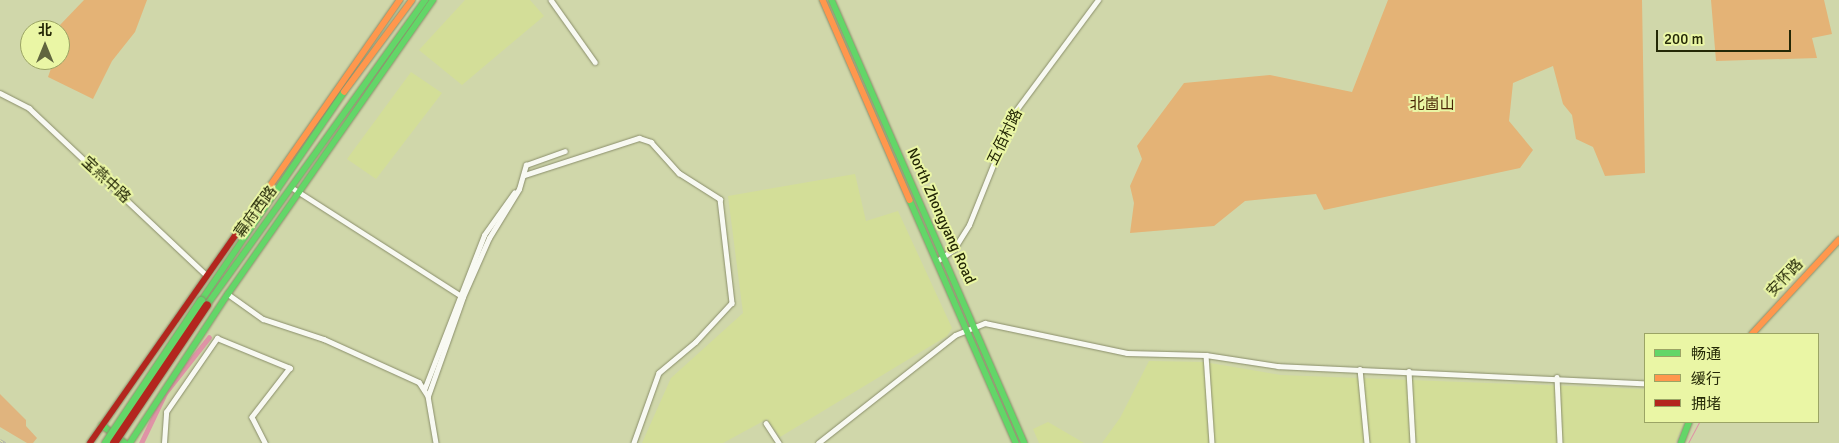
<!DOCTYPE html>
<meta charset="utf-8">
<style>
body{margin:0}
#map{position:relative;width:1839px;height:443px;overflow:hidden;background:#d0d7aa;font-family:Signika,"Noto Sans SC",sans-serif}
div>[style]{position:absolute}
.built>*{inset:0;background:#d3de98}
.green>*{inset:0;background:#e0b47e}
.forest>*{inset:0;background:#e4b376}
.stream>*{height:1px;margin:-0.5px;padding:0 0.5px;transform-origin:0.5px;border-radius:0.5px;background:#df93a6}
.canal>*{height:5px;margin:-2.5px;padding:0 2.5px;transform-origin:2.5px;border-radius:2.5px;background:#df93a6}
.roads{filter:drop-shadow(0 0 1px #8a8e6b) drop-shadow(0 0 1px #8a8e6b)}
.street>*{height:4.5px;margin:-2.25px;padding:0 2.25px;transform-origin:2.25px;border-radius:2.25px;background:#f8f9f2}
.fast>*{height:5.5px;margin:-2.75px;padding:0 2.75px;transform-origin:2.75px;border-radius:2.75px;background:#63d668}
.slow>*{height:5.5px;margin:-2.75px;padding:0 2.75px;transform-origin:2.75px;border-radius:2.75px;background:#ff974d}
.jam>*{height:5.5px;margin:-2.75px;padding:0 2.75px;transform-origin:2.75px;border-radius:2.75px;background:#b3261e}
.rail>*{height:3px;margin-top:-1.5px;transform-origin:0;background:repeating-linear-gradient(90deg,#eaf6a5 0 4px,#b2b4a8 0 8px);box-sizing:border-box;border-block:1px solid #b2b4a8}
.bridges{filter:drop-shadow(0 0 1px #8a8e6b) drop-shadow(0 0 1px #8a8e6b)}
.fast-bridge>*{height:8px;margin:-4px;padding:0 4px;transform-origin:4px;border-radius:4px;background:#63d668}
.jam-bridge>*{height:8px;margin:-4px;padding:0 4px;transform-origin:4px;border-radius:4px;background:#b3261e}
span{translate:-50% -50%;white-space:nowrap;text-align:center;line-height:1.15;-webkit-text-stroke:4px #eaf6a5;paint-order:stroke}
.park-label{font-size:15px;color:#4a2505}
.street-label{font-size:15px;color:#242806}
.legend{position:absolute;left:1644px;top:333px;width:175px;height:90px;box-sizing:border-box;background:#eaf6a5;border:1px solid #9ba465;margin:0;padding:6px 9px;list-style:none;font-size:15px;color:#242806}
.legend li{display:flex;align-items:center;gap:10px;height:25px}
.legend b{width:25px;border:1px solid #9ba465}
.north{position:absolute;left:20px;top:20px;width:50px;height:50px;box-sizing:border-box;background:#eaf6a5;border:1px solid #9ba465;border-radius:50%;rotate:0deg;font-size:14px;font-weight:700;line-height:20px;text-align:center;color:#242806}
.north::after{content:'';display:block;margin:auto;width:18px;height:22px;background:#60653f;clip-path:polygon(50% 0,100% 100%,50% 72%,0 100%)}
.scale{position:absolute;left:1656px;top:30px;width:135px;height:22px;box-sizing:border-box;border:2px solid #242806;border-top:0;padding-left:6px;font-size:15px;line-height:18px;white-space:nowrap;color:#242806;-webkit-text-stroke:4px #eaf6a5;paint-order:stroke}
</style>
<div id="map">
<div class="built">
<i style="clip-path:polygon(465px 0,530px 0,544px 16px,462px 85px,419px 50px)"></i>
<i style="clip-path:polygon(411px 72px,442px 93px,376px 179px,347px 159px)"></i>
<i style="clip-path:polygon(855px 174px,866px 221px,898px 211px,952px 328px,947px 336px,780px 437px,767px 419px,723px 443px,642px 443px,671px 378px,743px 313px,728px 196px)"></i>
<i style="clip-path:polygon(1149px 361px,1204px 362px,1281px 375px,1645px 389px,1645px 422px,1684px 422px,1675px 443px,1102px 443px,1120px 418px)"></i>
<i style="clip-path:polygon(1048px 422px,1084px 443px,1039px 443px,1033px 429px)"></i>
</div>
<div class="green">
<i style="clip-path:polygon(0 394px,26px 420px,26px 426px,37px 438px,33px 443px,27px 443px,0 427px)"></i>
</div>
<div class="forest">
<i style="clip-path:polygon(84px 0,147px 0,135px 32px,112px 61px,93px 99px,48px 77px,54px 60px,60px 60px,60px 25px)"></i>
<i style="clip-path:polygon(1388px 0,1642px 0,1645px 173px,1605px 176px,1593px 147px,1576px 139px,1572px 115px,1563px 104px,1553px 66px,1513px 83px,1509px 121px,1533px 150px,1520px 168px,1324px 210px,1316px 194px,1245px 201px,1214px 226px,1130px 233px,1134px 203px,1130px 186px,1142px 159px,1137px 146px,1184px 83px,1270px 75px,1352px 92px)"></i>
<i style="clip-path:polygon(1711px 0,1824px 0,1832px 34px,1812px 38px,1817px 58px,1716px 61px)"></i>
</div>
<div class="stream">
<i style="left:1688px;top:443px;width:24px;rotate:-62deg"></i>
</div>
<div class="canal">
<i style="left:141px;top:443px;width:55px;rotate:-64.4deg"></i>
<i style="left:165px;top:393px;width:71px;rotate:-51.8deg"></i>
</div>
<div class="roads">
<div class="street">
<i style="left:551px;top:0;width:76px;rotate:54.6deg"></i>
<i style="left:0;top:93px;width:33px;rotate:27deg"></i>
<i style="left:29px;top:108px;width:243px;rotate:43.3deg"></i>
<i style="left:525px;top:175px;width:120px;rotate:-18deg"></i>
<i style="left:639px;top:138px;width:13px;rotate:18deg"></i>
<i style="left:651px;top:142px;width:42px;rotate:47.9deg"></i>
<i style="left:679px;top:173px;width:49px;rotate:32.4deg"></i>
<i style="left:720px;top:199px;width:105px;rotate:83.4deg"></i>
<i style="left:732px;top:303px;width:53px;rotate:132.7deg"></i>
<i style="left:696px;top:342px;width:48px;rotate:140deg"></i>
<i style="left:659px;top:373px;width:74px;rotate:109.7deg"></i>
<i style="left:291px;top:187px;width:201px;rotate:32.6deg"></i>
<i style="left:937px;top:261px;width:21px;rotate:-35deg"></i>
<i style="left:954px;top:249px;width:28px;rotate:-58deg"></i>
<i style="left:969px;top:225px;width:121px;rotate:-68.1deg"></i>
<i style="left:1014px;top:113px;width:141px;rotate:-53.4deg"></i>
<i style="left:228px;top:294px;width:43px;rotate:35.5deg"></i>
<i style="left:263px;top:319px;width:64px;rotate:18.2deg"></i>
<i style="left:324px;top:339px;width:104px;rotate:24.4deg"></i>
<i style="left:419px;top:382px;width:17px;rotate:57deg"></i>
<i style="left:428px;top:396px;width:48px;rotate:80.3deg"></i>
<i style="left:1206px;top:355px;width:88px;rotate:86.1deg"></i>
<i style="left:1360px;top:369px;width:74px;rotate:84.6deg"></i>
<i style="left:1409px;top:371px;width:72px;rotate:86.8deg"></i>
<i style="left:1557px;top:377px;width:66px;rotate:87.4deg"></i>
<i style="left:424px;top:390px;width:166px;rotate:-68.8deg"></i>
<i style="left:484px;top:235px;width:52px;rotate:-54.5deg"></i>
<i style="left:428px;top:396px;width:105px;rotate:-70.5deg"></i>
<i style="left:463px;top:297px;width:64px;rotate:-66.2deg"></i>
<i style="left:489px;top:238px;width:57px;rotate:-58.5deg"></i>
<i style="left:519px;top:189px;width:25px;rotate:-74deg"></i>
<i style="left:526px;top:165px;width:41px;rotate:-19.7deg"></i>
<i style="left:766px;top:423px;width:24px;rotate:57deg"></i>
<i style="left:164px;top:443px;width:31px;rotate:-86deg"></i>
<i style="left:166px;top:412px;width:90px;rotate:-55.4deg"></i>
<i style="left:217px;top:338px;width:79px;rotate:22.3deg"></i>
<i style="left:290px;top:368px;width:62px;rotate:127.8deg"></i>
<i style="left:252px;top:417px;width:29px;rotate:63deg"></i>
<i style="left:818px;top:443px;width:174px;rotate:-38.2deg"></i>
<i style="left:955px;top:335px;width:32px;rotate:-22deg"></i>
<i style="left:985px;top:323px;width:145px;rotate:11.9deg"></i>
<i style="left:1127px;top:353px;width:79px;rotate:1.5deg"></i>
<i style="left:1206px;top:355px;width:73px;rotate:8.7deg"></i>
<i style="left:1278px;top:366px;width:367px;rotate:2.7deg"></i>
</div>
<div class="fast">
<i style="left:832px;top:0;width:483px;rotate:66.5deg"></i>
<i style="left:910px;top:200px;width:265px;rotate:66.4deg"></i>
<i style="left:201px;top:301px;width:253px;rotate:-55.6deg"></i>
<i style="left:207px;top:305px;width:375px;rotate:-54.4deg"></i>
<i style="left:102px;top:425px;width:29px;rotate:38deg"></i>
<i style="left:130px;top:443px;width:178px;rotate:-56.7deg"></i>
<i style="left:228px;top:294px;width:358px;rotate:-55.1deg"></i>
<i style="left:1681px;top:443px;width:22px;rotate:-69deg"></i>
</div>
<div class="slow">
<i style="left:823px;top:0;width:218px;rotate:66.5deg"></i>
<i style="left:344px;top:92px;width:114px;rotate:-53.5deg"></i>
<i style="left:247px;top:219px;width:267px;rotate:-55.1deg"></i>
<i style="left:1752px;top:334px;width:128px;rotate:-47.2deg"></i>
</div>
<div class="jam">
<i style="left:90px;top:443px;width:274px;rotate:-55deg"></i>
</div>
</div>
<div class="rail">
<i style="left:0;top:440px;width:6px;rotate:31deg"></i>
</div>
<div class="bridges">
<div class="fast-bridge">
<i style="left:106px;top:443px;width:171px;rotate:-56.2deg"></i>
</div>
<div class="jam-bridge">
<i style="left:114px;top:443px;width:166px;rotate:-56deg"></i>
</div>
</div>
<div class="park-label">
<span style="left:1432px;top:105px">北崮山</span>
</div>
<div class="street-label">
<span style="left:1005px;top:137px;rotate:-64deg">五佰村路</span>
<span style="left:106px;top:180px;rotate:43deg">宝燕中路</span>
<span style="left:256px;top:212px;rotate:-54deg">幕府西路</span>
<span style="left:941px;top:216px;rotate:66deg">North Zhongyang Road</span>
<span style="left:1785px;top:278px;rotate:-47deg">安怀路</span>
</div>
<ul class="legend">
<li><b style="height:6px;background:#63d668"></b>畅通</li>
<li><b style="height:6px;background:#ff974d"></b>缓行</li>
<li><b style="height:6px;background:#b3261e"></b>拥堵</li>
</ul>
<div class="north">北</div>
<div class="scale">200 m</div>
</div>
